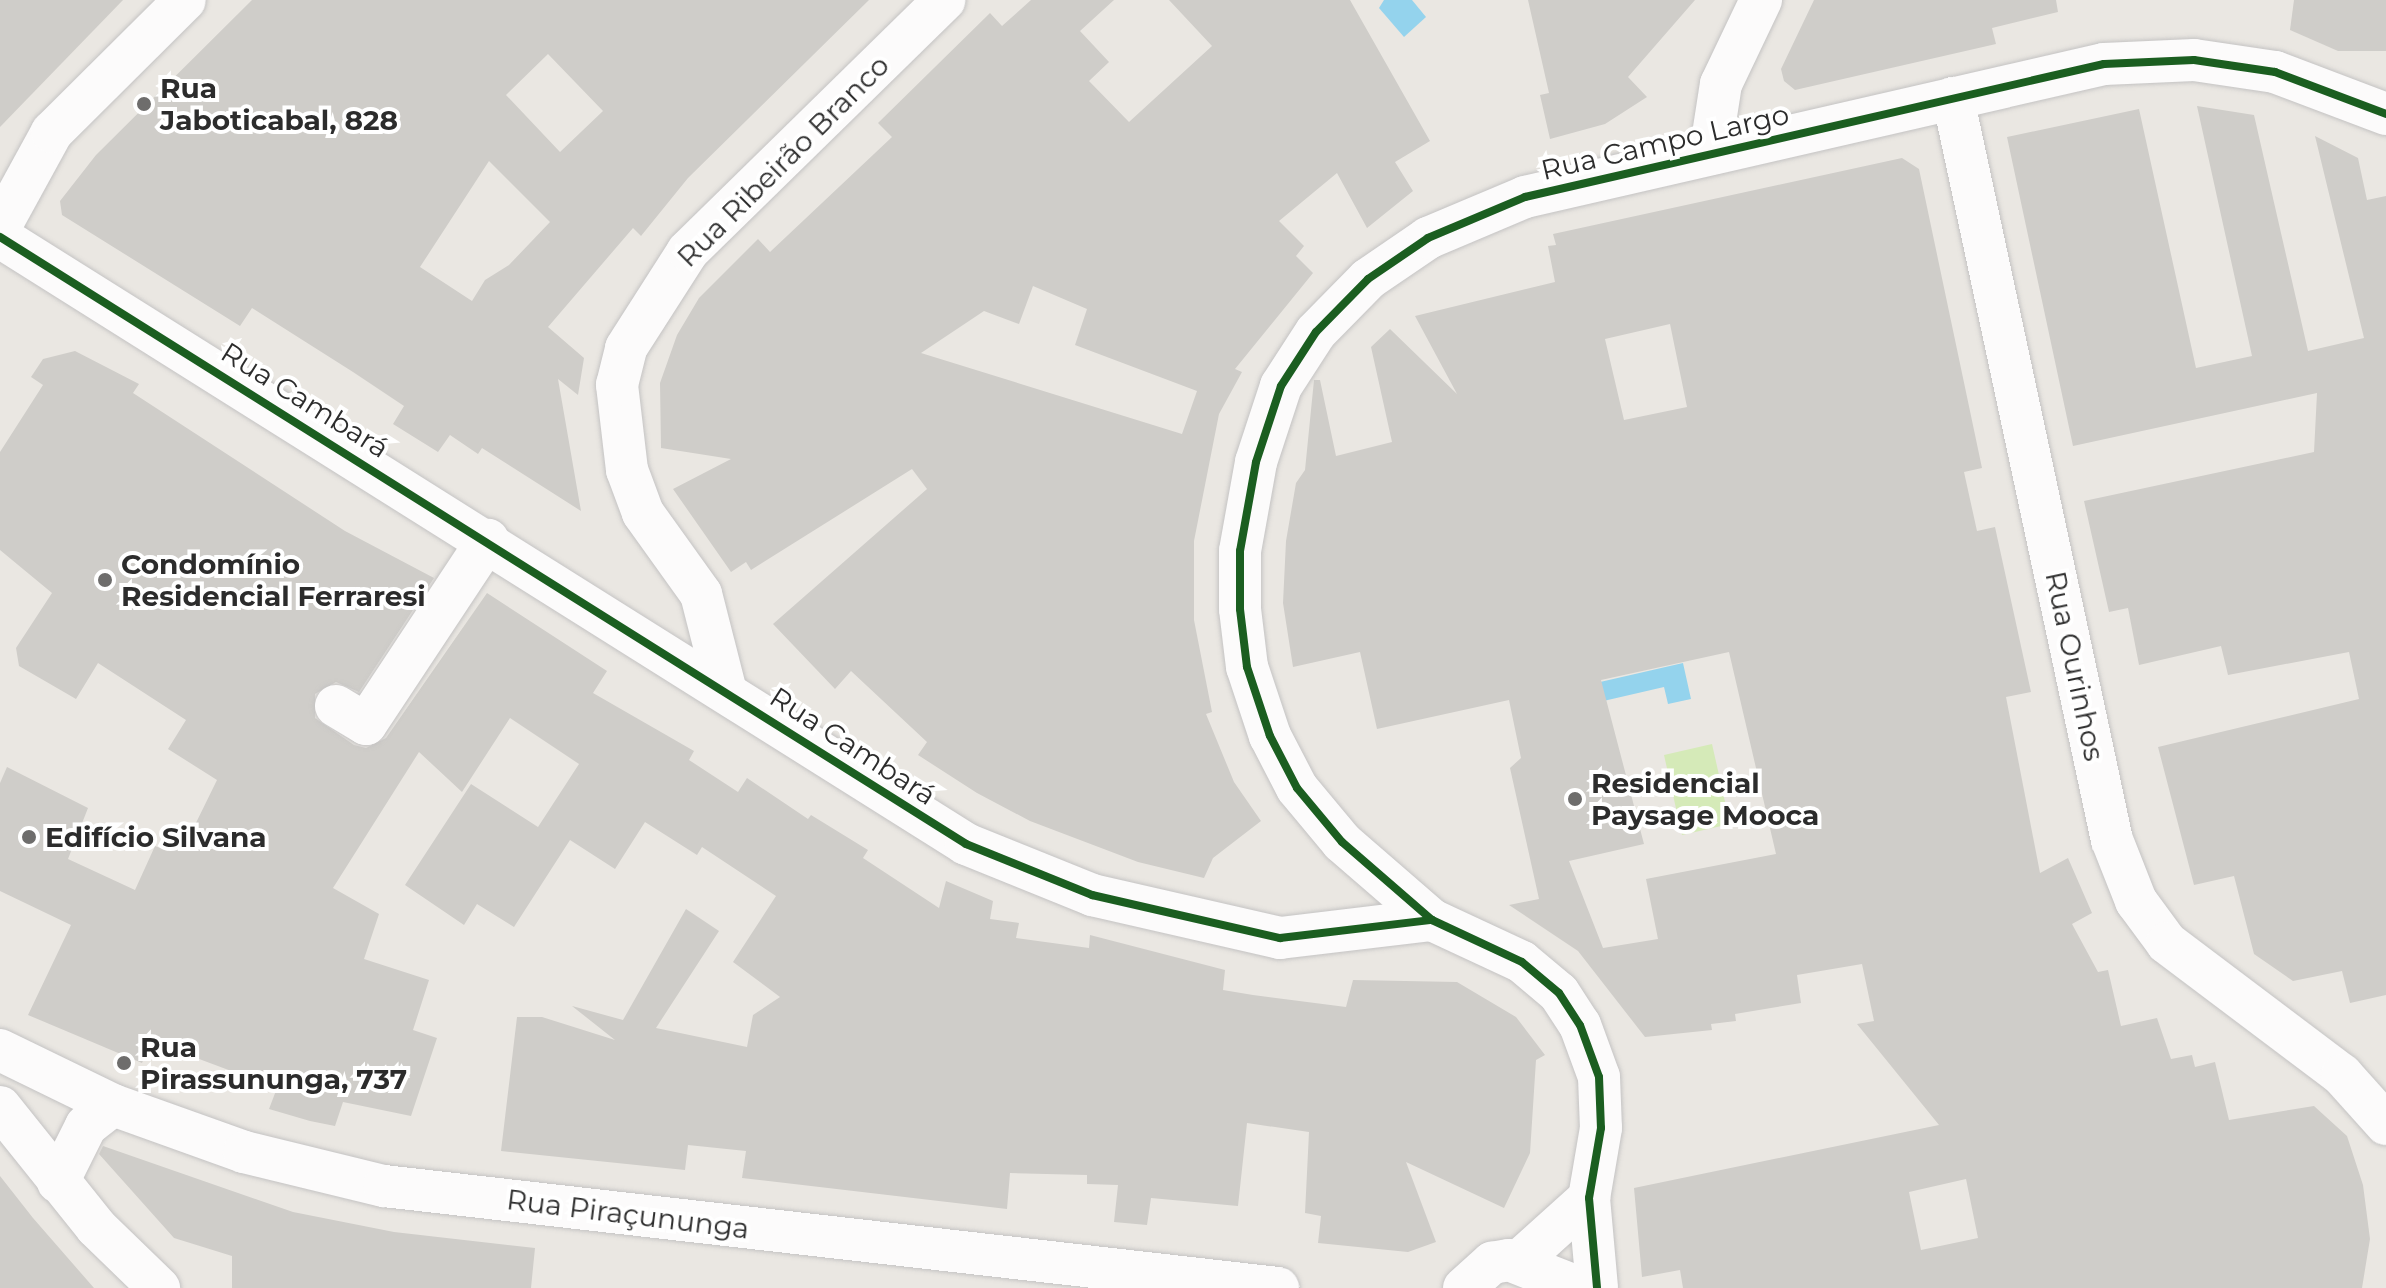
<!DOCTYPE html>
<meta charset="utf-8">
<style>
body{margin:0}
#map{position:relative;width:2386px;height:1288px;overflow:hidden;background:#eae7e2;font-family:Montserrat,sans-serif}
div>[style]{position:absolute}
.pitch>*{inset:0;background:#d5eab8}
.water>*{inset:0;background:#94d3ed}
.building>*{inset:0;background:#cfcdc9}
.roads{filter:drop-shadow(0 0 2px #c4c3c3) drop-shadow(0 0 2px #c4c3c3)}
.minor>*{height:42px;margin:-21px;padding:0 21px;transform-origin:21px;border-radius:21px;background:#fcfbfb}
.cycleway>*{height:8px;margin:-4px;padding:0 4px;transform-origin:4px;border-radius:4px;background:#1b5e20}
.dots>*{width:22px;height:22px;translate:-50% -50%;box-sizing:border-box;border:4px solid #fff;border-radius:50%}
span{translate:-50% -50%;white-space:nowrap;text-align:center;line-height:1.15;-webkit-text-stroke:8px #fff;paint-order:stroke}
.poi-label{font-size:28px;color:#2c2c2c;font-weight:700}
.left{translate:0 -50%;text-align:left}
.street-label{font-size:28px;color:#2c2c2c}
</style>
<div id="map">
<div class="pitch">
<i style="clip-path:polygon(1712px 744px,1730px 824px,1682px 835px,1664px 755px)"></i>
</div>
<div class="water">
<i style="clip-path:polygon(1384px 0,1412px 0,1426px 17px,1404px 37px,1379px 8px)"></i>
<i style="clip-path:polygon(1683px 663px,1691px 699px,1668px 704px,1664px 687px,1530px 718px,1526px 699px)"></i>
</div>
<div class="building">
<i style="clip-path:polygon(0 0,123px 0,0 127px)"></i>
<i style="clip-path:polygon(evenodd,252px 0,869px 0,688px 178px,641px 236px,633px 228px,548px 327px,584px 358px,578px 395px,558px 379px,581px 511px,482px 448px,478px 454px,450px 435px,438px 452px,393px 424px,404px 406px,353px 372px,252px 308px,240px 326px,62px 215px,60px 201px,96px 155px,252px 0,548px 54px,603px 111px,560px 152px,506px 95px,548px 54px,252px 0,489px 161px,550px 222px,509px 265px,485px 280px,472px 301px,420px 267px,489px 161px)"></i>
<i style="clip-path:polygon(evenodd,1031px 0,1114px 0,1080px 31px,1109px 62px,1089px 81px,1129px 122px,1212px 46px,1169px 0,1350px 0,1430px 141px,1395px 162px,1413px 191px,1367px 228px,1337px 173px,1279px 221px,1304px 246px,1296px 256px,1313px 273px,1235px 369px,1242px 372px,1219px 414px,1194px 541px,1194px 620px,1212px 712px,1206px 714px,1234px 782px,1261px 821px,1213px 858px,1204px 878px,1138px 862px,1030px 821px,977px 793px,918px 755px,927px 742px,851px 671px,835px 689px,773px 624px,927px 489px,912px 469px,751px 570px,746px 562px,731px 572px,673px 489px,731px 459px,661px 448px,660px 383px,677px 335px,699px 298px,758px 239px,770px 252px,892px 137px,878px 123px,990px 13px,1002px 26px,1031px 0,1033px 286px,1087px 309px,1075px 345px,1197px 391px,1182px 434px,921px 353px,984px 311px,1019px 324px,1033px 286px)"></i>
<i style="clip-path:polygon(1528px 0,1695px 0,1628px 77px,1647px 97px,1605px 124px,1550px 139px,1540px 95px,1549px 93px)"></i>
<i style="clip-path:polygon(1814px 0,2056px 0,2058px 12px,1992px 28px,1996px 44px,1795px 90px,1784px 81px,1781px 69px)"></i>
<i style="clip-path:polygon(2294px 0,2386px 0,2386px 51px,2338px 51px,2290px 30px)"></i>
<i style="clip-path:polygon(2197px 106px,2254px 115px,2308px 351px,2364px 338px,2315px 136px,2358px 158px,2367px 200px,2386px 196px,2386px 995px,2350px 1003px,2342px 971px,2293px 981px,2254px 954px,2234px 876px,2194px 885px,2158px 747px,2359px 699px,2349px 652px,2228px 675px,2221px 646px,2139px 665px,2128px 608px,2109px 612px,2084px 501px,2314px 452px,2317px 393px,2073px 446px,2007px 137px,2139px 109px,2196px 368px,2252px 356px)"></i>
<i style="clip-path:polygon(evenodd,1902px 158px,1919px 169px,1982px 468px,1964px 472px,1977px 531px,1995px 527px,2031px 692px,2006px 697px,2040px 873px,2068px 858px,2092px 913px,2072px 924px,2098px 972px,2108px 970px,2121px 1026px,2157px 1018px,2171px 1059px,2192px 1055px,2195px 1067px,2215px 1062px,2229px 1120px,2314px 1106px,2347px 1136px,2363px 1185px,2370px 1239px,2362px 1288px,1683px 1288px,1680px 1270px,1642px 1277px,1634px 1188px,1939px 1125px,1857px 1024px,1874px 1021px,1862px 964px,1797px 975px,1801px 1003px,1735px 1014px,1736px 1021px,1711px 1024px,1712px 1030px,1645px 1037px,1578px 951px,1509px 905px,1539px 899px,1510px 768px,1521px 758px,1509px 700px,1377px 729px,1360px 652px,1293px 667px,1283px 603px,1286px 541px,1296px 483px,1305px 470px,1314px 380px,1320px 380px,1336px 456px,1392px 442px,1371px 347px,1390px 329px,1457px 394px,1415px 316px,1555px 282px,1548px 246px,1556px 245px,1553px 234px,1902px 158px,1670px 324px,1687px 407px,1624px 420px,1605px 339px,1670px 324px,1902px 158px,1729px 652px,1776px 854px,1646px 879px,1658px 939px,1603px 948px,1569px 861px,1644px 844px,1601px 680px,1729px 652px,1902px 158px,1966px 1179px,1978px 1238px,1921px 1250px,1909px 1192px,1966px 1179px)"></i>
<i style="clip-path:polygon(75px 351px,139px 384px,133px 393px,345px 531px,434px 578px,359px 692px,336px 682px,315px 694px,315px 718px,354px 745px,366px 748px,386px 738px,487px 593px,607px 671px,593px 693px,694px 751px,689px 760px,738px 792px,747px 778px,808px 819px,811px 815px,868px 850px,863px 858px,939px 908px,946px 881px,993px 901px,990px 919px,1019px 923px,1016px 938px,1089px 948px,1090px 935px,1225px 970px,1223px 990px,1253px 995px,1346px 1007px,1353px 980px,1457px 982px,1516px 1017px,1545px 1055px,1536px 1060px,1530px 1153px,1504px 1208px,1406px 1162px,1436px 1242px,1408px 1252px,1318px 1243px,1321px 1216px,1305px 1213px,1309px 1132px,1247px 1123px,1238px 1206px,1151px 1198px,1147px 1225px,1114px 1222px,1118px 1185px,1087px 1184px,1087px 1175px,1010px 1173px,1007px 1209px,742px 1178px,746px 1151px,688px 1145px,685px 1170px,501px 1151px,517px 1017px,542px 1017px,615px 1040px,572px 1006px,623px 1020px,686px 909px,719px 931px,656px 1028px,747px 1047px,753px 1015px,780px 997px,733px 962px,776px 896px,702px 847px,697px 855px,645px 822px,615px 869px,570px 840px,514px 927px,477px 904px,464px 925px,405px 885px,471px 784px,538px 827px,579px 764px,510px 718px,462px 792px,419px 752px,333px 888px,379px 914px,364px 959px,429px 980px,413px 1030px,437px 1038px,411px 1116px,343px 1102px,335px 1126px,310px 1121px,269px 1109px,277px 1088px,151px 1041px,142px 1063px,28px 1015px,71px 925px,0 891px,0 783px,7px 767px,88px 808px,68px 859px,135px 890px,155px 846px,168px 851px,180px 826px,191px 833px,217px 780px,168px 749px,186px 720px,98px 663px,76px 699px,19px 666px,16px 648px,52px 593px,0 550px,0 452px,43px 385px,31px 377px,43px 359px)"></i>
<i style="clip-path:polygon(103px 1146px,293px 1212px,394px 1232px,535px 1248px,531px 1288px,232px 1288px,232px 1256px,174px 1238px,99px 1154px)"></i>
<i style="clip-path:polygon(0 1176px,33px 1218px,94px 1288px,0 1288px)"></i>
</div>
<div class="roads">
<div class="minor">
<i style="left:1953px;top:98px;width:759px;rotate:77.91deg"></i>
<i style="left:2112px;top:840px;width:66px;rotate:68.5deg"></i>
<i style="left:2136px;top:901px;width:52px;rotate:53.6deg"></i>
<i style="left:2167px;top:943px;width:219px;rotate:37deg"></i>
<i style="left:2342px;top:1075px;width:66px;rotate:48.1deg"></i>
<i style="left:1710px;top:154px;width:71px;rotate:-81.1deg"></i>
<i style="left:1721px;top:84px;width:93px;rotate:-64.5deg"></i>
<i style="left:0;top:227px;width:108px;rotate:-61.3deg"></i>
<i style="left:52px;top:132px;width:187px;rotate:-44.8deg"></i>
<i style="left:0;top:237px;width:1141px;rotate:32.14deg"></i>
<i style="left:966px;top:844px;width:136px;rotate:22deg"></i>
<i style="left:1092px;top:895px;width:193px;rotate:12.9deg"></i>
<i style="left:1280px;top:938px;width:153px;rotate:-6.8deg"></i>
<i style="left:1432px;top:920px;width:99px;rotate:25deg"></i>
<i style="left:1522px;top:962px;width:48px;rotate:40deg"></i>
<i style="left:1559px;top:993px;width:38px;rotate:57deg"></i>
<i style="left:1580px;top:1025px;width:55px;rotate:69.9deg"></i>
<i style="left:1599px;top:1077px;width:51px;rotate:87.8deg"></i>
<i style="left:1601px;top:1128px;width:71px;rotate:99.7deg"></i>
<i style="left:1589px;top:1198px;width:90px;rotate:84.9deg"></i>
<i style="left:725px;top:688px;width:97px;rotate:-104.3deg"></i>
<i style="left:701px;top:594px;width:100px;rotate:-125.6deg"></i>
<i style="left:643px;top:513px;width:46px;rotate:-110.4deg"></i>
<i style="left:627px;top:470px;width:86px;rotate:-96.7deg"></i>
<i style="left:617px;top:385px;width:38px;rotate:-76deg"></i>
<i style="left:626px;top:348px;width:115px;rotate:-57.4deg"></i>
<i style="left:688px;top:251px;width:359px;rotate:-44.4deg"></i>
<i style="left:336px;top:706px;width:35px;rotate:31deg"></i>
<i style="left:366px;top:724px;width:221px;rotate:-56.5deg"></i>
<i style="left:1432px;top:920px;width:119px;rotate:-139.1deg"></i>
<i style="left:1342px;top:842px;width:70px;rotate:-129.8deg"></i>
<i style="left:1297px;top:788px;width:59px;rotate:-117.4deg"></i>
<i style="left:1270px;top:736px;width:73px;rotate:-108.4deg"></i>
<i style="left:1247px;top:667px;width:58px;rotate:-96.9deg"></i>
<i style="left:1240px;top:609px;width:58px;rotate:-90deg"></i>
<i style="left:1240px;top:551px;width:90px;rotate:-79.8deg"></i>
<i style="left:1256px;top:462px;width:80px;rotate:-71.8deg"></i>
<i style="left:1281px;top:386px;width:64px;rotate:-57.1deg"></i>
<i style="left:1316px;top:332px;width:74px;rotate:-45.5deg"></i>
<i style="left:1368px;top:279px;width:73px;rotate:-34.3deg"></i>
<i style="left:1428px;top:238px;width:105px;rotate:-22.9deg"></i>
<i style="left:1525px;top:197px;width:594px;rotate:-12.94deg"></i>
<i style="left:2104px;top:64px;width:90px;rotate:-2.5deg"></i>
<i style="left:2194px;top:60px;width:82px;rotate:8.4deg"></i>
<i style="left:2275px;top:72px;width:119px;rotate:20.7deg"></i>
<i style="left:0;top:1050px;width:126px;rotate:26deg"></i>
<i style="left:113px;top:1105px;width:139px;rotate:19.7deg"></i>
<i style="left:244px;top:1152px;width:144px;rotate:13.7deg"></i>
<i style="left:384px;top:1186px;width:900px;rotate:6.51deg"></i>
<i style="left:0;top:1107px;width:154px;rotate:51.3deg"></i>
<i style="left:96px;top:1227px;width:88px;rotate:44.1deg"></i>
<i style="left:58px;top:1182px;width:63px;rotate:-63.4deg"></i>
<i style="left:86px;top:1126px;width:34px;rotate:-38deg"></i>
<i style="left:1518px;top:1262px;width:96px;rotate:-42deg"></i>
<i style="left:1464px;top:1288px;width:38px;rotate:-42deg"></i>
<i style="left:1492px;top:1263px;width:17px;rotate:-10deg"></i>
<i style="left:1509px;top:1260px;width:76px;rotate:21.5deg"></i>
</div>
</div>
<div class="cycleway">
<i style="left:0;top:237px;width:1141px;rotate:32.14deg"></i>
<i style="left:966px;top:844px;width:136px;rotate:22deg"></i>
<i style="left:1092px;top:895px;width:193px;rotate:12.9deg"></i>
<i style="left:1280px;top:938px;width:153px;rotate:-6.8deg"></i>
<i style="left:1432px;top:920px;width:99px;rotate:25deg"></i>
<i style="left:1522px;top:962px;width:48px;rotate:40deg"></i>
<i style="left:1559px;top:993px;width:38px;rotate:57deg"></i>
<i style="left:1580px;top:1025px;width:55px;rotate:69.9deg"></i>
<i style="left:1599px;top:1077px;width:51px;rotate:87.8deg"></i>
<i style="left:1601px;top:1128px;width:71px;rotate:99.7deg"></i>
<i style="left:1589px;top:1198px;width:90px;rotate:84.9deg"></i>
<i style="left:1432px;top:920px;width:119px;rotate:-139.1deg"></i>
<i style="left:1342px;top:842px;width:70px;rotate:-129.8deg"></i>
<i style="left:1297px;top:788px;width:59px;rotate:-117.4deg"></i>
<i style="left:1270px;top:736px;width:73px;rotate:-108.4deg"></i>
<i style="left:1247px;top:667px;width:58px;rotate:-96.9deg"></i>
<i style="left:1240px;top:609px;width:58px;rotate:-90deg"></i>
<i style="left:1240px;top:551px;width:90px;rotate:-79.8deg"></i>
<i style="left:1256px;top:462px;width:80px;rotate:-71.8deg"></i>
<i style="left:1281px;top:386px;width:64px;rotate:-57.1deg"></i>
<i style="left:1316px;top:332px;width:74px;rotate:-45.5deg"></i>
<i style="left:1368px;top:279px;width:73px;rotate:-34.3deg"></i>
<i style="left:1428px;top:238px;width:105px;rotate:-22.9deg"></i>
<i style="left:1525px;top:197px;width:594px;rotate:-12.94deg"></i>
<i style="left:2104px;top:64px;width:90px;rotate:-2.5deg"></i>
<i style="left:2194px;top:60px;width:82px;rotate:8.4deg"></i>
<i style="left:2275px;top:72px;width:119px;rotate:20.7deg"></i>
</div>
<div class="dots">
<i style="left:144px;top:104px;background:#6e6d6c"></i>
<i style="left:105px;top:580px;background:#6e6d6c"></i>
<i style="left:1575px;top:799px;background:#6e6d6c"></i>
<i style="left:29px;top:837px;background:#6e6d6c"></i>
<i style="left:124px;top:1063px;background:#6e6d6c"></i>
</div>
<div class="poi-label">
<span class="left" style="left:160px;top:104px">Rua<br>Jaboticabal, 828</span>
<span class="left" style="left:121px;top:580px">Condomínio<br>Residencial Ferraresi</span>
<span class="left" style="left:1591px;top:799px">Residencial<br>Paysage Mooca</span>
<span class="left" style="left:45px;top:837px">Edifício Silvana</span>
<span class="left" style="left:140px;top:1063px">Rua<br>Pirassununga, 737</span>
</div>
<div class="street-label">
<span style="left:1665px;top:142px;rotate:-13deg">Rua Campo Largo</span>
<span style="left:783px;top:161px;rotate:-45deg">Rua Ribeirão Branco</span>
<span style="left:305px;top:400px;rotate:32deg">Rua Cambará</span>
<span style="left:2075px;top:666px;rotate:78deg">Rua Ourinhos</span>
<span style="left:853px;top:746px;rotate:33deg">Rua Cambará</span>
<span style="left:628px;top:1214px;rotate:7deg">Rua Piraçununga</span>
</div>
</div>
